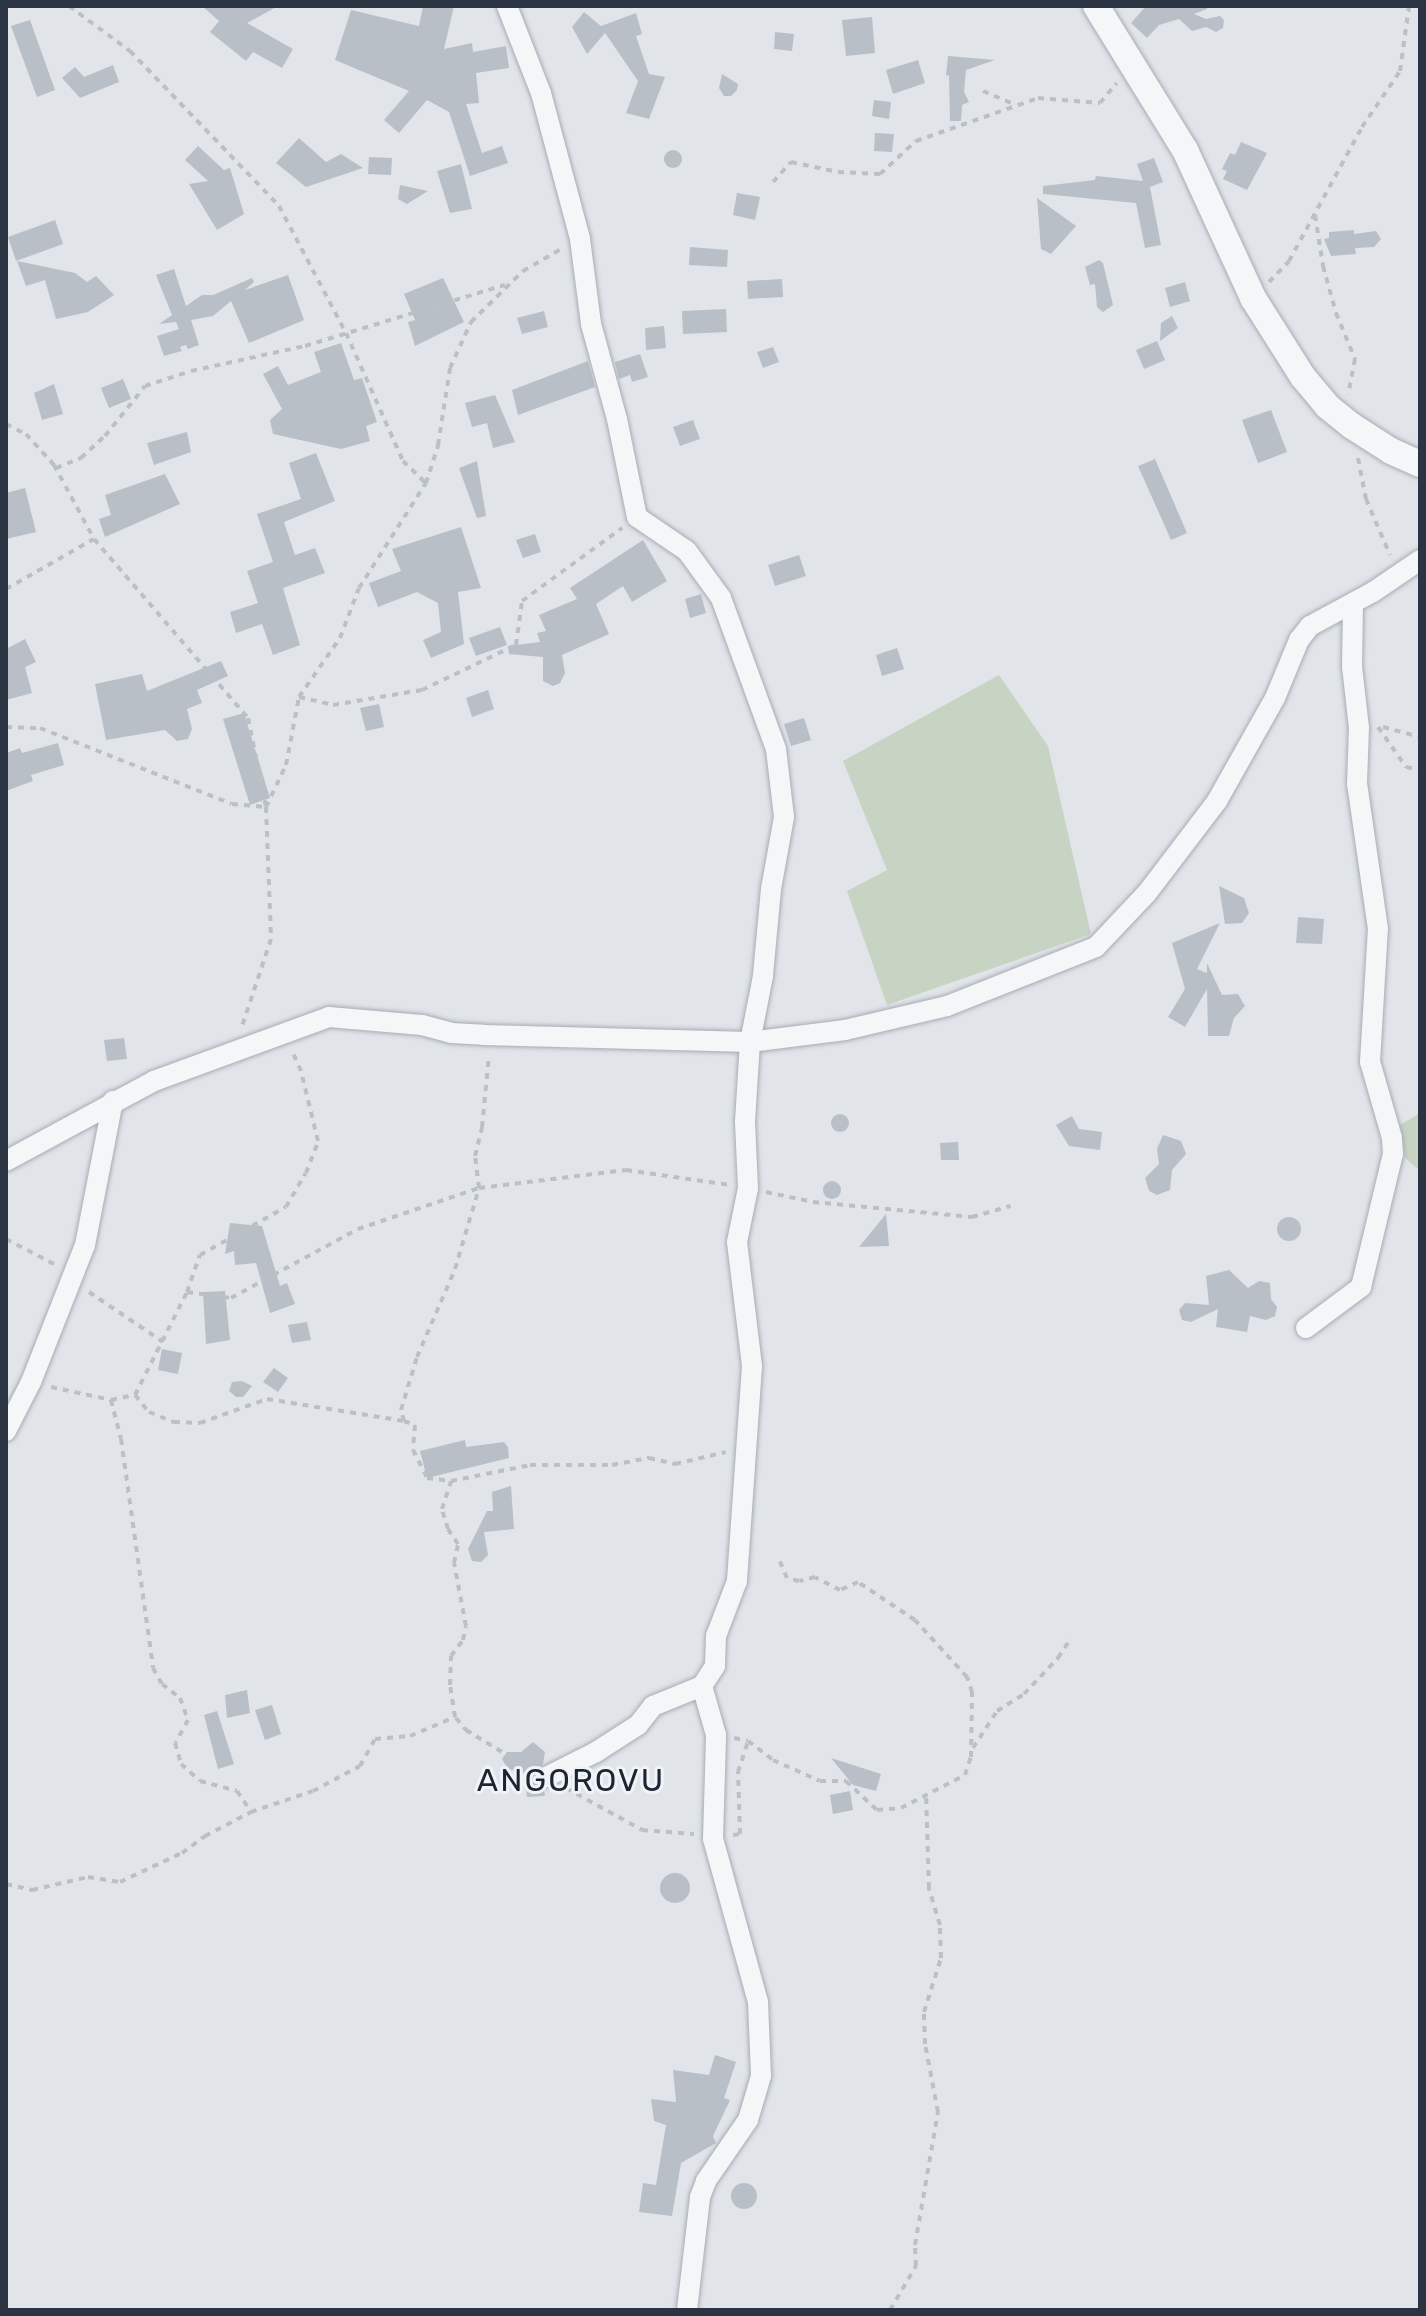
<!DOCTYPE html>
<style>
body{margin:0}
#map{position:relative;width:1426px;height:2316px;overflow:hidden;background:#e1e5ea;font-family:Rubik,sans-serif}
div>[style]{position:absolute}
.green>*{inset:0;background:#c8d4c3}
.building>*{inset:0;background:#b9bfc7}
.round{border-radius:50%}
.path>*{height:4px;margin-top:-2px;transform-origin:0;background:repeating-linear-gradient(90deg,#bbc0c5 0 6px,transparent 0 12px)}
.roads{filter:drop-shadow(0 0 2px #a6acb4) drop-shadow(0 0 2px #a6acb4)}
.minor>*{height:20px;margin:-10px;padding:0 10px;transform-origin:10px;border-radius:10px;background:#f4f6f8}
.tertiary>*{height:26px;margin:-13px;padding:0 13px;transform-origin:13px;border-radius:13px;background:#f4f6f8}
span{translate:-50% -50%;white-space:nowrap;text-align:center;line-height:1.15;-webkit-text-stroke:6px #f1f4f7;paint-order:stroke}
.quarter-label{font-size:32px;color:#1c2533;letter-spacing:2px}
.frame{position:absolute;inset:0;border:8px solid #2a3442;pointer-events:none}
</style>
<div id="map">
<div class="green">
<i style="clip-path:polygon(999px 675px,1048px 746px,1091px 934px,887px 1005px,847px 891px,887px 870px,843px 761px)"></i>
<i style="clip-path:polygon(1420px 1113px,1420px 1171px,1405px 1158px,1400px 1125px)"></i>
</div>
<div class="building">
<i style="clip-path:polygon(202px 6px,278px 6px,247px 23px,293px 49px,282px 68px,253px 52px,246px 61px,210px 32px,219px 21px)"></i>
<i style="clip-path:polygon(423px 6px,454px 6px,444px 49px,472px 43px,473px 52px,506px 46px,509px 68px,476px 73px,479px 103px,466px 104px,482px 153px,502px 146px,508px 163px,470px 176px,449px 112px,427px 100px,399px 133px,384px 120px,409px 91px,335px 60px,351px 10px,419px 26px)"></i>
<i style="clip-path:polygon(1146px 6px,1206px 6px,1207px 9px,1194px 14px,1206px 19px,1220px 16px,1224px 20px,1223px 28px,1216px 32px,1206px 27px,1192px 31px,1179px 19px,1159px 25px,1147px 38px,1131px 23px)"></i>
<i style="clip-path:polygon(584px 12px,601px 26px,636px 13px,642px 34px,636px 36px,649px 74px,665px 77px,649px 119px,626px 113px,638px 81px,605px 33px,587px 54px,572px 27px)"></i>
<i style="clip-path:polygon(872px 17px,875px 53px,846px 56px,842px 20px)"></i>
<i style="clip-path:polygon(30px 20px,55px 90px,37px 97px,11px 26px)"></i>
<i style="clip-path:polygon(775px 32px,794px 34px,792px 51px,774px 49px)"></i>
<i style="clip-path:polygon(948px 56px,995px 60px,966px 70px,964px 92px,969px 102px,962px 105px,961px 121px,950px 121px,949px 75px,946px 76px)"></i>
<i style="clip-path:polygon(918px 60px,925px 83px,893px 94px,886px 70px)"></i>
<i style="clip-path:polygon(113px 65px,119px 82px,80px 98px,62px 78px,75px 67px,84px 77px)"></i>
<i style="clip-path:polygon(722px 74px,738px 84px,737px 90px,731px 96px,724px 96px,719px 88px)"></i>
<i style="clip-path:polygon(874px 100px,891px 102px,889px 119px,872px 116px)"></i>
<i style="clip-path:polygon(875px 133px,894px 134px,892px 152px,874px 151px)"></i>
<i style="clip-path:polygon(299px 138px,326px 162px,341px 154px,363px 168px,306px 187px,276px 163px)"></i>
<i style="clip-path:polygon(1241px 142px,1267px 153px,1247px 190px,1223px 179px,1227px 171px,1222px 169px,1230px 153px,1235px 155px)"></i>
<i style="clip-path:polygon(198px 146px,224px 170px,230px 168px,244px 214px,217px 230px,189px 184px,208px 181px,185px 160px)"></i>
<i class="round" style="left:664px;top:150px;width:18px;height:18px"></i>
<i style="clip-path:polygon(369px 157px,392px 158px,391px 175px,368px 174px)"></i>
<i style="clip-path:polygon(1154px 158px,1163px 182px,1150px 187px,1161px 245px,1145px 248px,1136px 203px,1043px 194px,1043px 186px,1095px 180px,1096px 176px,1143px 181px,1137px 164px)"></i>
<i style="clip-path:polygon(461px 164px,472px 209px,450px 213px,437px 171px)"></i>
<i style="clip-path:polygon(400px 185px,428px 191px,407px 204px,398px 199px)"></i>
<i style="clip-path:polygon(737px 193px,760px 197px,755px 220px,733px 215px)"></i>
<i style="clip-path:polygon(1037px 198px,1076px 226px,1051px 254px,1041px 249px)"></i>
<i style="clip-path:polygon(55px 220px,63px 244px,16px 261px,8px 237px)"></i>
<i style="clip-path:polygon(1354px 230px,1354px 234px,1376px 231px,1381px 239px,1374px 247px,1355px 248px,1356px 254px,1331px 256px,1324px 239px,1329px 238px,1329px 232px)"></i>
<i style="clip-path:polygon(690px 247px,728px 250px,727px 267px,689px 265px)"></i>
<i style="clip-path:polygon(1099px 260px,1103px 263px,1113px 305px,1103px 312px,1097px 307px,1095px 284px,1090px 285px,1085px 267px)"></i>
<i style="clip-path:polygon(17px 261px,75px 273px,87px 282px,96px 276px,114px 295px,88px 312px,56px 319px,45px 280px,26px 286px)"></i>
<i style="clip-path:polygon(174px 269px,186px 306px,202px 295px,213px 295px,252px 278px,254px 282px,245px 290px,288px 275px,304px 320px,249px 343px,231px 301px,213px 316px,191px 320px,199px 345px,188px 349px,186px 345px,180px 347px,182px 351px,164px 356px,157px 336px,179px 329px,176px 322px,159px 324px,172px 315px,156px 275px)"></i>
<i style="clip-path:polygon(443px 278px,464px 322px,415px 346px,408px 322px,415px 320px,404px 294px)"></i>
<i style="clip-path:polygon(782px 279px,783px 297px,748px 299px,747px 281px)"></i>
<i style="clip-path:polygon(1185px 282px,1190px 301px,1170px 307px,1165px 288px)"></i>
<i style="clip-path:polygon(726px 309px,727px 332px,683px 334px,682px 311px)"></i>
<i style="clip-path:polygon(544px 311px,548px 327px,522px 334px,517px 318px)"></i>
<i style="clip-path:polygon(1172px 316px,1178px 328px,1160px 341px,1161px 323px)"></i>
<i style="clip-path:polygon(664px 326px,666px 348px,646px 350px,645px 328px)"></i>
<i style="clip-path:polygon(1157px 341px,1165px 360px,1144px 369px,1136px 350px)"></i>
<i style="clip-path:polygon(341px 343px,354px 380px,362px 378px,377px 422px,366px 426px,370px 441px,341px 449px,273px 434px,270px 420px,282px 409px,263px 374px,278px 366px,288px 385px,321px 372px,314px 352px)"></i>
<i style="clip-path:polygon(773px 347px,779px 362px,763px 368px,757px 352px)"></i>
<i style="clip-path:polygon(640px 354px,648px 377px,632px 382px,630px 375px,619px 379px,615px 362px)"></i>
<i style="clip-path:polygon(588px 361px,595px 387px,518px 415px,512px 390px)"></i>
<i style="clip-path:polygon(123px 379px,131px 399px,109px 408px,101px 388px)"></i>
<i style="clip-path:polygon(54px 384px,63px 414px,42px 420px,34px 393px)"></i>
<i style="clip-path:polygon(495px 395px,515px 442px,493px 448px,487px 423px,472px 427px,465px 403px)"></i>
<i style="clip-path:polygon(1271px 410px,1287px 452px,1258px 463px,1242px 420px)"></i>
<i style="clip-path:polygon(693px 420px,700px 439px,680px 446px,673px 427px)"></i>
<i style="clip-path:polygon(187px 432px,191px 452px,154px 465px,147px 443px)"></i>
<i style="clip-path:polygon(316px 453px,335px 501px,284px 522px,295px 555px,315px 548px,325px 573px,283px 588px,300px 645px,273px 655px,262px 624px,236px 633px,230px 612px,258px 603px,247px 571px,273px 562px,257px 514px,301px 499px,289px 463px)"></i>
<i style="clip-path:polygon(1155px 459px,1187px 533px,1171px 540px,1138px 466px)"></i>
<i style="clip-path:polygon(477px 461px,486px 516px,477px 518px,459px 468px)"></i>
<i style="clip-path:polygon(165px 474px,180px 504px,105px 537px,99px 519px,111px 515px,105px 495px)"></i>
<i style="clip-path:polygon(25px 488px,36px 532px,6px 539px,6px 493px)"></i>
<i style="clip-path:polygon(461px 527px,481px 588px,458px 592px,464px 644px,431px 658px,423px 640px,441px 632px,438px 603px,417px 592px,378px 607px,369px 583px,401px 571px,392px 549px)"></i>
<i style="clip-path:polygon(535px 534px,541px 552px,523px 558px,516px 540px)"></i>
<i style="clip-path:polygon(643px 540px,667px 581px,632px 602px,623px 586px,596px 604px,609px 634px,562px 655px,565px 673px,560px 683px,553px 686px,543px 681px,543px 657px,509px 654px,508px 646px,540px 642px,537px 633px,546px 631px,539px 615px,577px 599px,570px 588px)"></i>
<i style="clip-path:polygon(799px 555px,806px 576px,775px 586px,768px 565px)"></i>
<i style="clip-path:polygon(701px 594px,706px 613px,690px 618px,685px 599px)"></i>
<i style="clip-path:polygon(500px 627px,507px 645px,476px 656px,469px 638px)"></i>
<i style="clip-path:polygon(25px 639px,36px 662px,25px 667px,32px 693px,6px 700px,6px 649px)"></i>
<i style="clip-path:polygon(897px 648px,904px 669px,882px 676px,876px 655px)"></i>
<i style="clip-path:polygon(221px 661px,228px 676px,197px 690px,202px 703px,187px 709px,192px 729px,188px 739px,177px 741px,165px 730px,106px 740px,95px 684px,142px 674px,147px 691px)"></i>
<i style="clip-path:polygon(488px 690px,494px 709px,472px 717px,466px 698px)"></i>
<i style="clip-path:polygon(379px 704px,384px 727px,366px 731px,360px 708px)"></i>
<i style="clip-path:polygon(244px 713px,270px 798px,250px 805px,223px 719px)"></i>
<i style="clip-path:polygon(804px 718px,811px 740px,791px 746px,784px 724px)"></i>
<i style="clip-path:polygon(58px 743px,64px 765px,31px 775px,33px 781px,6px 791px,6px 753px,20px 748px,22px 753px)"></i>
<i style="clip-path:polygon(1219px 886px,1244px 898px,1249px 913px,1242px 923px,1225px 924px)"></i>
<i style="clip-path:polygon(1298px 917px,1324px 919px,1322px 944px,1296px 943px)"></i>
<i style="clip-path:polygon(1220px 923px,1197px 969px,1207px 973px,1207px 963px,1222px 995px,1238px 994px,1245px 1006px,1234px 1018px,1229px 1036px,1208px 1036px,1207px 989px,1185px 1027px,1168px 1017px,1185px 989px,1172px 943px)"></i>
<i style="clip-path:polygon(124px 1038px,127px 1059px,107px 1061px,104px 1040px)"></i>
<i class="round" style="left:831px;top:1114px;width:18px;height:18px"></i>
<i style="clip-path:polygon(1072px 1116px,1079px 1129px,1102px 1132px,1100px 1150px,1069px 1146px,1056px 1125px)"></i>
<i style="clip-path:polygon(1163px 1135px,1181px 1141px,1186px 1154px,1172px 1170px,1170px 1190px,1157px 1195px,1149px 1191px,1145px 1178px,1159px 1164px,1157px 1149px)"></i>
<i style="clip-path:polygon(958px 1142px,959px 1160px,941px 1160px,940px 1143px)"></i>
<i class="round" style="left:823px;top:1181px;width:18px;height:18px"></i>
<i style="clip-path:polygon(886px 1214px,889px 1246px,859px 1247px)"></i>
<i class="round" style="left:1277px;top:1217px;width:24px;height:24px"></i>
<i style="clip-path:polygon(230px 1223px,262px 1226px,280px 1286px,287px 1283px,295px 1304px,270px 1313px,256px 1263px,235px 1265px,234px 1251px,225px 1254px)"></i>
<i style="clip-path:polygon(1229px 1270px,1248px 1288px,1259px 1281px,1270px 1283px,1271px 1299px,1277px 1307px,1275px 1316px,1266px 1320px,1250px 1316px,1247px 1332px,1216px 1327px,1218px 1309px,1191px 1322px,1182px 1320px,1179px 1310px,1185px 1303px,1209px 1305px,1206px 1276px)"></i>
<i style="clip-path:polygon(225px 1291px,230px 1340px,206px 1344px,203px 1292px)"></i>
<i style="clip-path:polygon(307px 1322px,311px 1340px,292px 1343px,288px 1325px)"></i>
<i style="clip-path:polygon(162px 1349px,182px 1353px,178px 1374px,158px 1370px)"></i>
<i style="clip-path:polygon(274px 1368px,288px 1378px,278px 1392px,263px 1382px)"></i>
<i style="clip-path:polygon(242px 1381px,252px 1386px,243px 1397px,236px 1397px,229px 1391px,232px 1382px)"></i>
<i style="clip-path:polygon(465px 1440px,466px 1447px,504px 1442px,508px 1447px,509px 1458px,427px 1478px,420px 1451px)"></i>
<i style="clip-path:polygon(511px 1486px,514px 1529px,484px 1532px,488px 1555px,481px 1562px,472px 1561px,468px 1549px,487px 1511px,493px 1511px,492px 1492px)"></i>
<i style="clip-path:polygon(247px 1690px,250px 1713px,227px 1718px,225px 1695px)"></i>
<i style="clip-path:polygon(272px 1705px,281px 1734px,265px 1740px,255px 1710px)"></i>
<i style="clip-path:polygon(217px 1711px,234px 1764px,218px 1769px,204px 1715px)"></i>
<i style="clip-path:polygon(533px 1742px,545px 1752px,543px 1764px,533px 1777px,538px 1787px,544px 1790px,545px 1796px,527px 1797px,525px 1773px,508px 1769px,502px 1759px,507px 1752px,521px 1752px)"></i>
<i style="clip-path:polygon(831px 1758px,881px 1774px,876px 1791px,853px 1785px)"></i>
<i style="clip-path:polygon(850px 1791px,853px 1810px,833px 1814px,830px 1795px)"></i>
<i class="round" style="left:660px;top:1873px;width:30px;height:30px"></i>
<i style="clip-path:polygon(715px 2055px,736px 2062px,724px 2098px,730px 2100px,713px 2136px,716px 2143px,681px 2163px,672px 2216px,639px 2212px,643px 2183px,656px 2185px,666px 2125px,654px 2121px,651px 2099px,676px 2102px,673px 2070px,709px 2075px)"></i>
<i class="round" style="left:731px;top:2183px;width:26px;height:26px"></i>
</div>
<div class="path">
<i style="left:69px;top:6px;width:76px;rotate:36.4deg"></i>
<i style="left:130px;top:51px;width:215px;rotate:46.1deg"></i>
<i style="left:279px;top:206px;width:144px;rotate:62.2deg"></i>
<i style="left:346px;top:333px;width:140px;rotate:66deg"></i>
<i style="left:403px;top:461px;width:32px;rotate:44deg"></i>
<i style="left:983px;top:91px;width:36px;rotate:23deg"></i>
<i style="left:773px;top:182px;width:27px;rotate:-48deg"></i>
<i style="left:791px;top:162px;width:48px;rotate:12deg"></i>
<i style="left:838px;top:172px;width:42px;rotate:2.7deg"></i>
<i style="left:880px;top:174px;width:49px;rotate:-42.5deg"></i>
<i style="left:916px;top:141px;width:129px;rotate:-19.4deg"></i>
<i style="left:1038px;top:98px;width:62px;rotate:4.6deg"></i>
<i style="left:1100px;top:103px;width:26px;rotate:-50deg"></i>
<i style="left:1315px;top:215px;width:52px;rotate:81.1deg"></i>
<i style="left:1323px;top:266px;width:49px;rotate:74.5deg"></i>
<i style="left:1336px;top:313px;width:50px;rotate:67.6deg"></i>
<i style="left:1355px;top:359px;width:36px;rotate:101deg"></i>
<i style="left:1269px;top:282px;width:29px;rotate:-46deg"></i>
<i style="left:1289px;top:261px;width:153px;rotate:-61.4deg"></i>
<i style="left:1362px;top:127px;width:68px;rotate:-55.8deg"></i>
<i style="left:1400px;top:71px;width:66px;rotate:-82.1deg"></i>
<i style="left:6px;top:424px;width:22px;rotate:27deg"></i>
<i style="left:26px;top:434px;width:42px;rotate:47.9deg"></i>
<i style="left:54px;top:465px;width:84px;rotate:61.6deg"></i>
<i style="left:94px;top:539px;width:236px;rotate:49.3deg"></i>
<i style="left:248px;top:718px;width:91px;rotate:78.6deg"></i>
<i style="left:266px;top:807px;width:132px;rotate:87.8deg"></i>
<i style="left:271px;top:939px;width:92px;rotate:108.4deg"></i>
<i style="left:1358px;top:458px;width:42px;rotate:79deg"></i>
<i style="left:1366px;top:499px;width:61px;rotate:66.8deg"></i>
<i style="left:56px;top:468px;width:27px;rotate:-22deg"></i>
<i style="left:81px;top:458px;width:33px;rotate:-43deg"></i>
<i style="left:105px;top:436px;width:64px;rotate:-51.3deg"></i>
<i style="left:145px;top:386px;width:48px;rotate:-18.1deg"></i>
<i style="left:191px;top:371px;width:117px;rotate:-12.4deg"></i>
<i style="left:305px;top:346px;width:209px;rotate:-17deg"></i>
<i style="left:6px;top:589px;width:101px;rotate:-29.6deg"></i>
<i style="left:299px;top:697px;width:35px;rotate:13deg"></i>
<i style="left:333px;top:705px;width:90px;rotate:-9.6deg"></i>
<i style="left:422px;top:690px;width:104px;rotate:-25.6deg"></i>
<i style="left:516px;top:645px;width:44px;rotate:-82.2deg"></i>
<i style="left:522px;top:601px;width:124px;rotate:-36.1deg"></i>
<i style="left:6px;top:727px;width:34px;rotate:2deg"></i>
<i style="left:40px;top:728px;width:206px;rotate:21.6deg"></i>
<i style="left:232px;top:804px;width:34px;rotate:5deg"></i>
<i style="left:266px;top:807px;width:47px;rotate:-64.5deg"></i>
<i style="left:286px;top:765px;width:69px;rotate:-79.2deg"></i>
<i style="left:299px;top:697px;width:72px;rotate:-55.2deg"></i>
<i style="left:340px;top:638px;width:53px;rotate:-69.2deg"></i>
<i style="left:359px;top:588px;width:125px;rotate:-57.5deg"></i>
<i style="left:426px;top:483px;width:40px;rotate:-72deg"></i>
<i style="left:438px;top:445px;width:78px;rotate:-81.1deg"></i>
<i style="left:450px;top:368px;width:51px;rotate:-65.5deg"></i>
<i style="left:471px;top:322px;width:73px;rotate:-44.4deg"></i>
<i style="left:523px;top:271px;width:46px;rotate:-29.9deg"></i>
<i style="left:1378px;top:727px;width:49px;rotate:55deg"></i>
<i style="left:1406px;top:767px;width:14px;rotate:12deg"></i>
<i style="left:1383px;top:727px;width:38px;rotate:15deg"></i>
<i style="left:766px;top:1192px;width:48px;rotate:12deg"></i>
<i style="left:813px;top:1202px;width:160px;rotate:5.4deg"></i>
<i style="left:972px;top:1217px;width:40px;rotate:-16deg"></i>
<i style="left:6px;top:1239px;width:59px;rotate:27.4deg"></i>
<i style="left:89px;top:1292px;width:89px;rotate:34deg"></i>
<i style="left:187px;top:1292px;width:44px;rotate:7.8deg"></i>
<i style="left:231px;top:1298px;width:145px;rotate:-28.5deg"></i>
<i style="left:358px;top:1229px;width:128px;rotate:-18.7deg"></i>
<i style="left:479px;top:1188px;width:148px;rotate:-7deg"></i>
<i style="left:626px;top:1170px;width:105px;rotate:8.2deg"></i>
<i style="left:51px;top:1387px;width:61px;rotate:12.2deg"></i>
<i style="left:111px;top:1400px;width:25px;rotate:-12deg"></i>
<i style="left:135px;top:1395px;width:115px;rotate:-63.2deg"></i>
<i style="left:187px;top:1292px;width:39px;rotate:-71deg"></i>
<i style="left:200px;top:1255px;width:98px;rotate:-29.2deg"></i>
<i style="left:286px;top:1207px;width:39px;rotate:-60deg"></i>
<i style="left:306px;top:1173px;width:34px;rotate:-69deg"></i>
<i style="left:318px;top:1141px;width:72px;rotate:-103.7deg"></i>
<i style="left:301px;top:1071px;width:22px;rotate:-114deg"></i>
<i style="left:135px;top:1395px;width:22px;rotate:51deg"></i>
<i style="left:149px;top:1412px;width:27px;rotate:22deg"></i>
<i style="left:174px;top:1422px;width:26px;rotate:2deg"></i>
<i style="left:200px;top:1423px;width:71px;rotate:-19.7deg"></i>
<i style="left:267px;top:1399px;width:139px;rotate:9.1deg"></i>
<i style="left:404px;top:1421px;width:12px;rotate:20deg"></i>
<i style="left:415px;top:1425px;width:25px;rotate:95deg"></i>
<i style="left:413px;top:1450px;width:31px;rotate:63deg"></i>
<i style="left:427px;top:1478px;width:24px;rotate:7deg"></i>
<i style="left:451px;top:1481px;width:81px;rotate:-11.4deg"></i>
<i style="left:530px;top:1465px;width:82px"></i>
<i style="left:612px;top:1465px;width:38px;rotate:-11deg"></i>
<i style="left:649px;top:1458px;width:27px;rotate:13deg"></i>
<i style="left:675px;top:1464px;width:52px;rotate:-13.2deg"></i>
<i style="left:111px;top:1400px;width:40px;rotate:75.6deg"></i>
<i style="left:121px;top:1439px;width:231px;rotate:82deg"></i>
<i style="left:153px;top:1668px;width:18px;rotate:61deg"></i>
<i style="left:162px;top:1684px;width:23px;rotate:38deg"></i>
<i style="left:180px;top:1698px;width:23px;rotate:70deg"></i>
<i style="left:188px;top:1720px;width:26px;rotate:119deg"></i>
<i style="left:175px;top:1743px;width:22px;rotate:74deg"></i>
<i style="left:181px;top:1764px;width:25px;rotate:42deg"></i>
<i style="left:200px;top:1781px;width:38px;rotate:15deg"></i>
<i style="left:237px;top:1791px;width:25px;rotate:56deg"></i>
<i style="left:404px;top:1421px;width:11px;rotate:-105deg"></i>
<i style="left:401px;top:1410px;width:55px;rotate:-73.2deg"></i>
<i style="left:417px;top:1357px;width:96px;rotate:-66.6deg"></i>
<i style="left:455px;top:1269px;width:84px;rotate:-73.5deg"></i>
<i style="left:479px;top:1188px;width:32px;rotate:-97deg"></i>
<i style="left:475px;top:1156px;width:30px;rotate:-76deg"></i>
<i style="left:482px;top:1127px;width:71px;rotate:-84.4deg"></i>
<i style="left:456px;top:1718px;width:16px;rotate:50deg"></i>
<i style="left:466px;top:1730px;width:75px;rotate:31.4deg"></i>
<i style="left:734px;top:1738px;width:14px;rotate:12deg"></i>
<i style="left:748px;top:1741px;width:31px;rotate:37deg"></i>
<i style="left:773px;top:1760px;width:51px;rotate:24.1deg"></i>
<i style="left:820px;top:1781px;width:26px"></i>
<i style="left:846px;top:1781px;width:42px;rotate:43.1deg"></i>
<i style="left:877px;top:1810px;width:24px;rotate:-5deg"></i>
<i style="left:901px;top:1808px;width:72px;rotate:-27.3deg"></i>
<i style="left:965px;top:1775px;width:19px;rotate:-72deg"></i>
<i style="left:971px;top:1757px;width:65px;rotate:-89.1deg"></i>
<i style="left:972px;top:1692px;width:16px;rotate:-108deg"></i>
<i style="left:967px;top:1677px;width:77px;rotate:-132.4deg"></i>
<i style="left:915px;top:1620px;width:69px;rotate:-146.3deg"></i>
<i style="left:858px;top:1582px;width:20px;rotate:156deg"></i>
<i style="left:840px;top:1590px;width:28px;rotate:-153deg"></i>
<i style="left:815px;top:1577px;width:16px;rotate:166deg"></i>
<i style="left:799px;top:1581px;width:12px;rotate:-166deg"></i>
<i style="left:787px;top:1578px;width:21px;rotate:-113deg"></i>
<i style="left:973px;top:1748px;width:44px;rotate:-57deg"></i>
<i style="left:997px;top:1711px;width:32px;rotate:-32deg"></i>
<i style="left:1024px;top:1694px;width:50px;rotate:-46.6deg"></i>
<i style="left:1058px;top:1658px;width:24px;rotate:-57deg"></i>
<i style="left:566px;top:1788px;width:87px;rotate:28.9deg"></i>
<i style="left:642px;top:1830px;width:52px;rotate:4.4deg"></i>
<i style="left:733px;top:1835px;width:7px;rotate:-8deg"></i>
<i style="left:740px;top:1834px;width:62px;rotate:-91.8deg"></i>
<i style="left:738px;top:1772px;width:33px;rotate:-72deg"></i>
<i style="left:6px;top:1884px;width:27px;rotate:13deg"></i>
<i style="left:32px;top:1890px;width:57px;rotate:-13.1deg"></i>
<i style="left:88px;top:1877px;width:32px;rotate:9deg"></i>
<i style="left:120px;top:1882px;width:68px;rotate:-25.1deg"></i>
<i style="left:182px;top:1853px;width:29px;rotate:-36deg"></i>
<i style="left:205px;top:1836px;width:52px;rotate:-27.6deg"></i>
<i style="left:251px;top:1812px;width:65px;rotate:-18.7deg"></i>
<i style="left:313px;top:1791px;width:53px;rotate:-28deg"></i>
<i style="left:360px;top:1766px;width:31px;rotate:-61deg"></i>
<i style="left:375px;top:1739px;width:35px;rotate:-5deg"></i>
<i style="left:410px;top:1736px;width:49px;rotate:-22.9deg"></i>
<i style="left:455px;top:1717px;width:32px;rotate:-99deg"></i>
<i style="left:450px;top:1685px;width:29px;rotate:-88deg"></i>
<i style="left:451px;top:1656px;width:20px;rotate:-53deg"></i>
<i style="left:463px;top:1640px;width:14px;rotate:-78deg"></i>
<i style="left:466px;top:1626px;width:64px;rotate:-100.8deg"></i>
<i style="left:454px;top:1563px;width:19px;rotate:-78deg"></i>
<i style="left:458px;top:1544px;width:18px;rotate:-124deg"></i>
<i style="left:448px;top:1529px;width:21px;rotate:-107deg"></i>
<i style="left:442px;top:1509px;width:29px;rotate:-72deg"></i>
<i style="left:890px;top:2310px;width:51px;rotate:-59.4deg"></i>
<i style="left:916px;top:2266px;width:21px;rotate:-93deg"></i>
<i style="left:915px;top:2245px;width:135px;rotate:-80.2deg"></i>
<i style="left:938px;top:2112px;width:69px;rotate:-100.8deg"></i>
<i style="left:925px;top:2044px;width:32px;rotate:-92deg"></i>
<i style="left:924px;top:2012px;width:57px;rotate:-72.5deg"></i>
<i style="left:941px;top:1958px;width:33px;rotate:-92deg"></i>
<i style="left:940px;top:1925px;width:39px;rotate:-107deg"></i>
<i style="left:929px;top:1888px;width:93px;rotate:-91.8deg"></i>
</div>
<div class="roads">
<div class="minor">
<i style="left:507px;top:6px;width:93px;rotate:68.7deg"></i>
<i style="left:541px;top:93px;width:151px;rotate:75deg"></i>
<i style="left:580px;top:239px;width:86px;rotate:82.6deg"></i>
<i style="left:591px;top:324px;width:98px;rotate:74.7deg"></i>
<i style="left:617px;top:419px;width:100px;rotate:78.5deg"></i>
<i style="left:637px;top:517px;width:60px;rotate:34.2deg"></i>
<i style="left:687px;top:551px;width:58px;rotate:54.1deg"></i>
<i style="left:721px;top:598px;width:161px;rotate:70deg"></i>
<i style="left:776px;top:749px;width:68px;rotate:83.3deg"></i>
<i style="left:784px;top:817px;width:73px;rotate:100.2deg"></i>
<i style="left:771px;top:889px;width:87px;rotate:95.3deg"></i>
<i style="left:763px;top:976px;width:67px;rotate:101.1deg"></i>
<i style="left:750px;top:1042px;width:80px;rotate:93.6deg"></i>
<i style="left:745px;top:1122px;width:66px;rotate:87.4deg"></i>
<i style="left:748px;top:1188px;width:55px;rotate:101.5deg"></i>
<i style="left:737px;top:1242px;width:125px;rotate:83.1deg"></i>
<i style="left:752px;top:1366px;width:216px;rotate:94deg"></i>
<i style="left:737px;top:1581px;width:59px;rotate:110.9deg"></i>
<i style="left:716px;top:1636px;width:30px;rotate:92deg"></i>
<i style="left:715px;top:1666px;width:24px;rotate:123deg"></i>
<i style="left:702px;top:1686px;width:53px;rotate:157.8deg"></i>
<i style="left:653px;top:1706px;width:24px;rotate:128deg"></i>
<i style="left:638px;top:1725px;width:50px;rotate:147.3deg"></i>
<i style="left:596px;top:1752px;width:56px;rotate:153.4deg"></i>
<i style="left:6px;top:1161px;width:168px;rotate:-28.4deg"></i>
<i style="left:154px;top:1081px;width:186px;rotate:-20.1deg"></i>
<i style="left:329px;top:1017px;width:93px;rotate:4.9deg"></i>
<i style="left:422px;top:1025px;width:30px;rotate:15deg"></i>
<i style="left:451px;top:1033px;width:33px;rotate:3deg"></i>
<i style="left:484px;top:1035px;width:266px;rotate:1.5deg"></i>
<i style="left:750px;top:1042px;width:96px;rotate:-7.2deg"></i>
<i style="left:845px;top:1030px;width:105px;rotate:-13.2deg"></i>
<i style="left:947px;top:1006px;width:160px;rotate:-21.6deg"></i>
<i style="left:1096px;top:947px;width:74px;rotate:-46.6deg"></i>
<i style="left:1147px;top:893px;width:116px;rotate:-52.7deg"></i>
<i style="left:1217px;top:801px;width:118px;rotate:-60.6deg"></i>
<i style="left:1275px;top:698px;width:63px;rotate:-67.5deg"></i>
<i style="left:1299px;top:640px;width:18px;rotate:-52deg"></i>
<i style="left:1310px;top:626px;width:72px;rotate:-28.4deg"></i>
<i style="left:1373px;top:592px;width:57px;rotate:-34.2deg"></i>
<i style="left:1306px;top:1328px;width:69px;rotate:-36.7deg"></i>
<i style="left:1361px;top:1287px;width:137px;rotate:-76.5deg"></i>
<i style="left:1393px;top:1154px;width:16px;rotate:-94deg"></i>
<i style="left:1392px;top:1138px;width:79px;rotate:-106.1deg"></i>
<i style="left:1370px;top:1062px;width:133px;rotate:-86.6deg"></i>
<i style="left:1378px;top:929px;width:147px;rotate:-98.2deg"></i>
<i style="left:1357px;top:784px;width:56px;rotate:-88deg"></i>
<i style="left:1359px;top:728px;width:61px;rotate:-96.5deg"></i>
<i style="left:1352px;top:667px;width:64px;rotate:-89.1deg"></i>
<i style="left:6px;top:1431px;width:55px;rotate:-63deg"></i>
<i style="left:31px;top:1382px;width:147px;rotate:-68.5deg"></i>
<i style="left:85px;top:1245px;width:147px;rotate:-79deg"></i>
<i style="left:687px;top:2310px;width:114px;rotate:-83.4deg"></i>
<i style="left:700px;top:2197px;width:17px;rotate:-69deg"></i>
<i style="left:706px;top:2181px;width:74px;rotate:-55.5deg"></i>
<i style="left:748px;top:2120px;width:46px;rotate:-73.5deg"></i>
<i style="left:761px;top:2076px;width:74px;rotate:-92.3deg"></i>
<i style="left:758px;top:2002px;width:169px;rotate:-105.4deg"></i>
<i style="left:713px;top:1839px;width:104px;rotate:-88.3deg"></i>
<i style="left:716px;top:1735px;width:51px;rotate:-105.9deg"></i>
</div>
<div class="tertiary">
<i style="left:1096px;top:6px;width:169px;rotate:58.3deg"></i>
<i style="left:1185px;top:150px;width:163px;rotate:65.3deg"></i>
<i style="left:1253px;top:298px;width:93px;rotate:57.7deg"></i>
<i style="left:1303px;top:377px;width:38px;rotate:50deg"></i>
<i style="left:1327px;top:406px;width:32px;rotate:39deg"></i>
<i style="left:1352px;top:426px;width:46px;rotate:32.7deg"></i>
<i style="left:1391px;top:451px;width:32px;rotate:24deg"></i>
</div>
</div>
<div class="quarter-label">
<span style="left:571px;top:1780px">ANGOROVU</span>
</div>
<div class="frame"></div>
</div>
